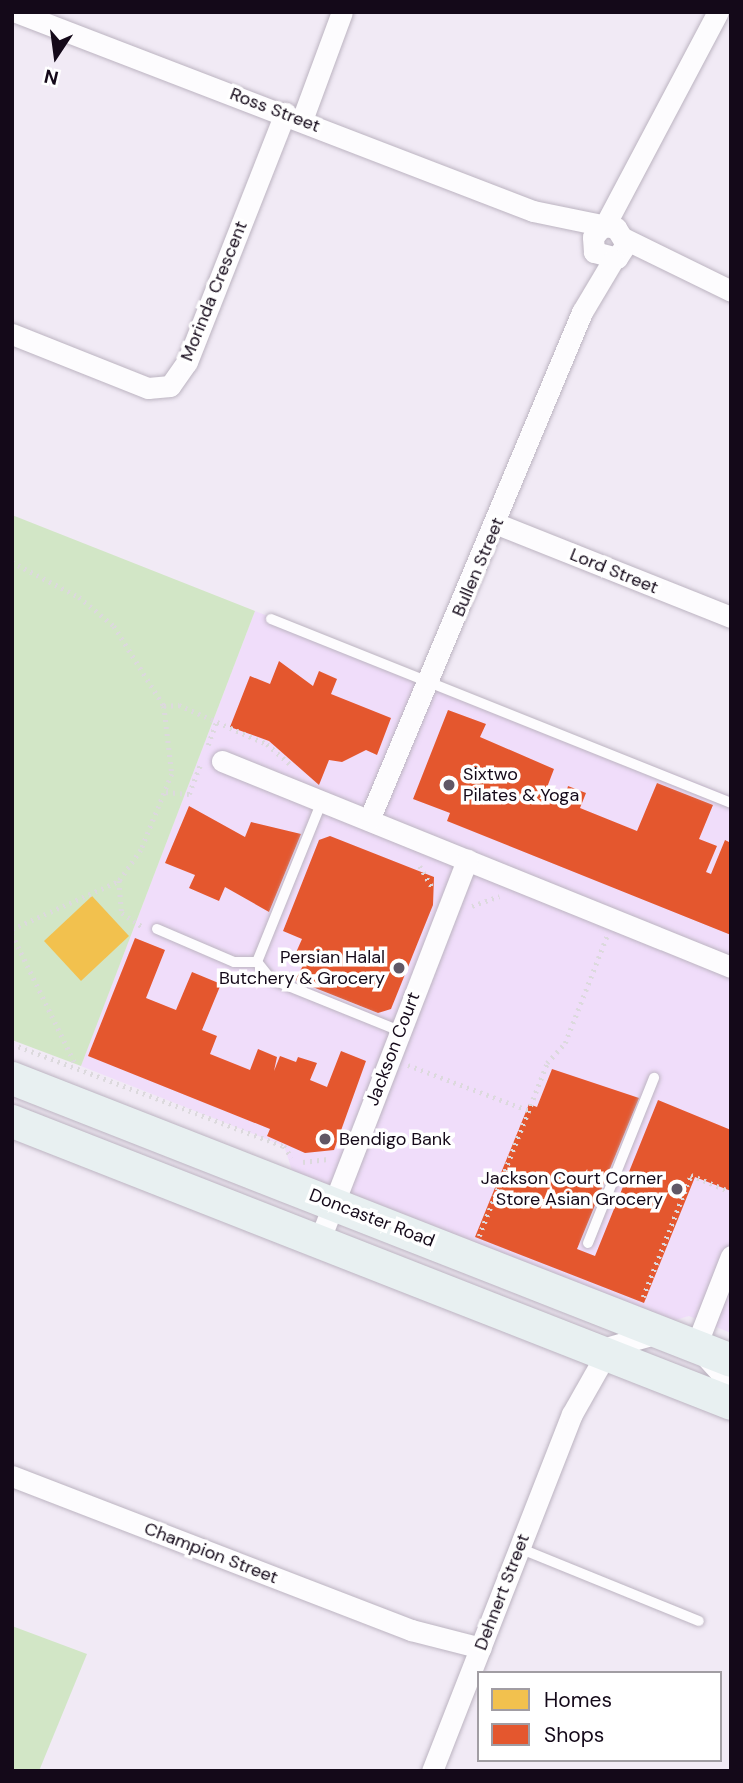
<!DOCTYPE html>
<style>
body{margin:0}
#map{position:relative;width:743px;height:1783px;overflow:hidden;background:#f1eaf5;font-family:"DM Sans",sans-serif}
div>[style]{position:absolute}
.built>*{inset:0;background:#f0ddfa}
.green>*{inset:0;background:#d2e6c6}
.homes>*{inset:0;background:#f2c14e}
.shops>*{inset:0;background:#e4572e}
.path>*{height:4.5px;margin-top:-2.25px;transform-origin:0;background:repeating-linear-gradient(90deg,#dcd9dd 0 2px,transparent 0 7px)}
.roads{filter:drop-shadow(0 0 2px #bcb4c1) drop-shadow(0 0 2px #bcb4c1)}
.service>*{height:10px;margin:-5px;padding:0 5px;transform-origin:5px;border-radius:5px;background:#fdfcfe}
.minor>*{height:21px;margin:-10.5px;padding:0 10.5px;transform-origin:10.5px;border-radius:10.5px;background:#fdfcfe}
.primary>*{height:33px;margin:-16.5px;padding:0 16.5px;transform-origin:16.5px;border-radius:16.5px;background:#e8f0f1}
.dots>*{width:19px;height:19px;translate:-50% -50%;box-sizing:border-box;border:4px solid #fff;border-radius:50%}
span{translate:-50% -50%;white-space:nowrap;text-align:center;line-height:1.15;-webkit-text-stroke:7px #fff;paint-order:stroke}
.street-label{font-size:18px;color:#140919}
.poi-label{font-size:18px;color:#140919}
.left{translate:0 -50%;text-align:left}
.right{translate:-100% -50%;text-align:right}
.frame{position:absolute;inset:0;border:14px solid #140919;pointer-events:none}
.legend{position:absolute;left:477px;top:1671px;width:245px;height:91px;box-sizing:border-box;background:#fff;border:2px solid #a19da3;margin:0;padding:9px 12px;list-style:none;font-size:21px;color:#140919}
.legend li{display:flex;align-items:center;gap:14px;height:35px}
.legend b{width:35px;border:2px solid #a19da3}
.north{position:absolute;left:21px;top:21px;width:70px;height:70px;-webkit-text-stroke:5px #fff;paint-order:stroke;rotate:193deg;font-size:19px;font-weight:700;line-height:28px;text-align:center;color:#140919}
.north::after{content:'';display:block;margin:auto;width:24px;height:32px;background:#140919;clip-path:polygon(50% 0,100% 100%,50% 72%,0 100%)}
</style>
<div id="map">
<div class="built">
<i style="clip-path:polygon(255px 611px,731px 796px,731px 1333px,689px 1316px,672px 1321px,293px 1173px,284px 1146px,81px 1066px)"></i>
</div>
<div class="green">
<i style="clip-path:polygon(12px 515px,255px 611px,81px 1066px,12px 1040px)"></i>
<i style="clip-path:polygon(12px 1626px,87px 1654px,39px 1771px,12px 1771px)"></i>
</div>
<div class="homes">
<i style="clip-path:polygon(92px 896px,129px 936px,81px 981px,44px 941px)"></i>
</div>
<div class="shops">
<i style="clip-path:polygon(279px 661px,313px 686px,319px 671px,337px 679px,331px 694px,391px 718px,377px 755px,366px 750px,342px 762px,329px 760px,319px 785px,269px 741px,230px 727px,250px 676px,270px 684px)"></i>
<i style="clip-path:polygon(448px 710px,486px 724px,480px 737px,554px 769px,546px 790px,565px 797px,568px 786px,586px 793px,580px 808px,637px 831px,657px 783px,713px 805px,699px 839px,717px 846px,706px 872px,711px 874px,725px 840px,731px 843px,731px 935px,447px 821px,450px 813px,413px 799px)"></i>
<i style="clip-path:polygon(189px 806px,245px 837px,251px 822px,301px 834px,269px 912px,225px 887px,219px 901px,189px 888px,195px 875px,165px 863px)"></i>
<i style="clip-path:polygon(330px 836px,434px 877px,433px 905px,391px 1009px,378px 1013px,295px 980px,305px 962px,294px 957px,302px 939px,283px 931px,319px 840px)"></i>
<i style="clip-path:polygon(135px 938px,165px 950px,146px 998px,176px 1010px,192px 972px,221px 984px,202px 1030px,217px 1036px,210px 1054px,250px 1070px,258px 1049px,277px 1057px,274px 1071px,280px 1056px,296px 1062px,298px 1057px,317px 1063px,310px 1080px,327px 1087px,341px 1051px,366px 1061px,334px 1150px,305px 1153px,267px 1136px,270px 1129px,88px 1056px)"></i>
<i style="clip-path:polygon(552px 1069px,639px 1098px,577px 1249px,595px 1256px,658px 1100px,731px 1130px,731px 1191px,695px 1177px,644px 1303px,475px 1237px,529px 1104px,537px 1107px)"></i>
</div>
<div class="path">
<i style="left:12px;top:562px;width:76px;rotate:27.6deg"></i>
<i style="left:79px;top:597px;width:45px;rotate:39.6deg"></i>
<i style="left:114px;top:626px;width:94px;rotate:58deg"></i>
<i style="left:164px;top:706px;width:68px;rotate:83.3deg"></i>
<i style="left:172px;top:774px;width:82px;rotate:112.2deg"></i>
<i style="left:141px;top:850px;width:38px;rotate:125deg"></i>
<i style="left:119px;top:881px;width:32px;rotate:85deg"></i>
<i style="left:122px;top:913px;width:25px;rotate:34deg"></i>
<i style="left:164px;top:706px;width:15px;rotate:-4deg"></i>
<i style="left:179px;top:705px;width:96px;rotate:23.9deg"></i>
<i style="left:267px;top:744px;width:30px;rotate:41deg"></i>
<i style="left:208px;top:745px;width:23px;rotate:-70deg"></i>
<i style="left:166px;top:792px;width:23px;rotate:5deg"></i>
<i style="left:189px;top:794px;width:33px;rotate:-69deg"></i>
<i style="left:420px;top:866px;width:24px;rotate:60deg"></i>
<i style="left:472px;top:906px;width:29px;rotate:-20deg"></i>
<i style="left:12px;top:929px;width:117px;rotate:-24.2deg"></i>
<i style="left:12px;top:934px;width:146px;rotate:64deg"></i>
<i style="left:12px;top:1044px;width:290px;rotate:20.6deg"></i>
<i style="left:284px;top:1146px;width:14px;rotate:56deg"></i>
<i style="left:408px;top:1065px;width:128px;rotate:20.6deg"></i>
<i style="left:303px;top:1162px;width:25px;rotate:-7deg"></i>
<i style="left:479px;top:1236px;width:186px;rotate:-68.5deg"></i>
<i style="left:547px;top:1063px;width:27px;rotate:-48deg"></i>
<i style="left:565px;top:1043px;width:115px;rotate:-68.6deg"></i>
<i style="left:643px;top:1297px;width:131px;rotate:-68.5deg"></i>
<i style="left:691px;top:1175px;width:43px;rotate:23deg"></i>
</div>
<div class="roads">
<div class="service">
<i style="left:271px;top:619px;width:495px;rotate:21.8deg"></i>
<i style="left:322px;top:801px;width:174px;rotate:112deg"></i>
<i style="left:257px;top:962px;width:22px;rotate:51deg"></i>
<i style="left:271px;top:979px;width:139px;rotate:22deg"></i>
<i style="left:157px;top:929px;width:84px;rotate:23.2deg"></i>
<i style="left:234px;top:962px;width:23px"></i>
<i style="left:588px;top:1243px;width:178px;rotate:-68.2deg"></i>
<i style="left:519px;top:1548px;width:194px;rotate:22.1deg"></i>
</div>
<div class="minor">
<i style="left:16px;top:12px;width:554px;rotate:21.05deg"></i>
<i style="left:533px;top:211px;width:85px;rotate:11.6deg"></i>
<i style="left:616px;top:228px;width:19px;rotate:58deg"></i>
<i style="left:626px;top:244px;width:17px;rotate:123deg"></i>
<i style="left:617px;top:258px;width:24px;rotate:-165deg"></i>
<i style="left:594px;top:252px;width:15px;rotate:-94deg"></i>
<i style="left:593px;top:237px;width:11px;rotate:-49deg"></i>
<i style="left:302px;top:120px;width:115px;rotate:-69.7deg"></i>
<i style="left:604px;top:227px;width:243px;rotate:-62.1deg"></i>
<i style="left:625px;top:239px;width:118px;rotate:26.1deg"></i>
<i style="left:12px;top:334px;width:146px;rotate:21.7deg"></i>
<i style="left:148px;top:388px;width:22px;rotate:-5deg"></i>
<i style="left:170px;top:386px;width:29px;rotate:-55deg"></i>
<i style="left:187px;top:362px;width:268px;rotate:-68.5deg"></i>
<i style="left:497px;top:524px;width:252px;rotate:21.7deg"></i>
<i style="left:222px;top:761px;width:549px;rotate:22.03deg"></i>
<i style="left:369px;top:820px;width:551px;rotate:-67.25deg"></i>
<i style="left:582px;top:312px;width:61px;rotate:-59.2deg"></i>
<i style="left:320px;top:1239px;width:407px;rotate:-68.8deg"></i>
<i style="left:731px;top:1256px;width:97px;rotate:111.3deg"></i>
<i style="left:696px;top:1346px;width:52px;rotate:47.4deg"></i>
<i style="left:595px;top:1351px;width:66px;rotate:-15.9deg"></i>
<i style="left:12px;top:1476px;width:428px;rotate:21.1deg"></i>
<i style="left:411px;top:1630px;width:72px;rotate:14.4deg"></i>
<i style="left:432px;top:1771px;width:383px;rotate:-68.6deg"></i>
<i style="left:572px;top:1414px;width:69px;rotate:-60.5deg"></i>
</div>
<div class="primary">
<i style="left:12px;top:1078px;width:772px;rotate:21.42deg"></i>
<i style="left:12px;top:1121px;width:772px;rotate:21.42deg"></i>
</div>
</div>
<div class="dots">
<i style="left:449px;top:785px;background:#615866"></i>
<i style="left:399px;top:968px;background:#615866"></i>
<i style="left:325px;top:1139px;background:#615866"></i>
<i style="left:677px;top:1189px;background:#615866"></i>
</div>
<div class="street-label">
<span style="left:275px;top:110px;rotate:21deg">Ross Street</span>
<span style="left:214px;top:291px;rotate:-68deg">Morinda Crescent</span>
<span style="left:478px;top:567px;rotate:-67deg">Bullen Street</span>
<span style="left:614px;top:571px;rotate:22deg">Lord Street</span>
<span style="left:393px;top:1049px;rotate:-69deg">Jackson Court</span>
<span style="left:372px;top:1218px;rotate:21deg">Doncaster Road</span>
<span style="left:211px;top:1553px;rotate:21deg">Champion Street</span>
<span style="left:502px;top:1592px;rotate:-69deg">Dehnert Street</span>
</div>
<div class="poi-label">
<span class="left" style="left:463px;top:785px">Sixtwo<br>Pilates &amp; Yoga</span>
<span class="right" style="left:385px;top:968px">Persian Halal<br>Butchery &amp; Grocery</span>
<span class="left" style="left:339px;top:1139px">Bendigo Bank</span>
<span class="right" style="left:663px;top:1189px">Jackson Court Corner<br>Store Asian Grocery</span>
</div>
<div class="frame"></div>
<ul class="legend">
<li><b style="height:19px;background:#f2c14e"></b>Homes</li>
<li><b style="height:19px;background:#e4572e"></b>Shops</li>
</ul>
<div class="north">N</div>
</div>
